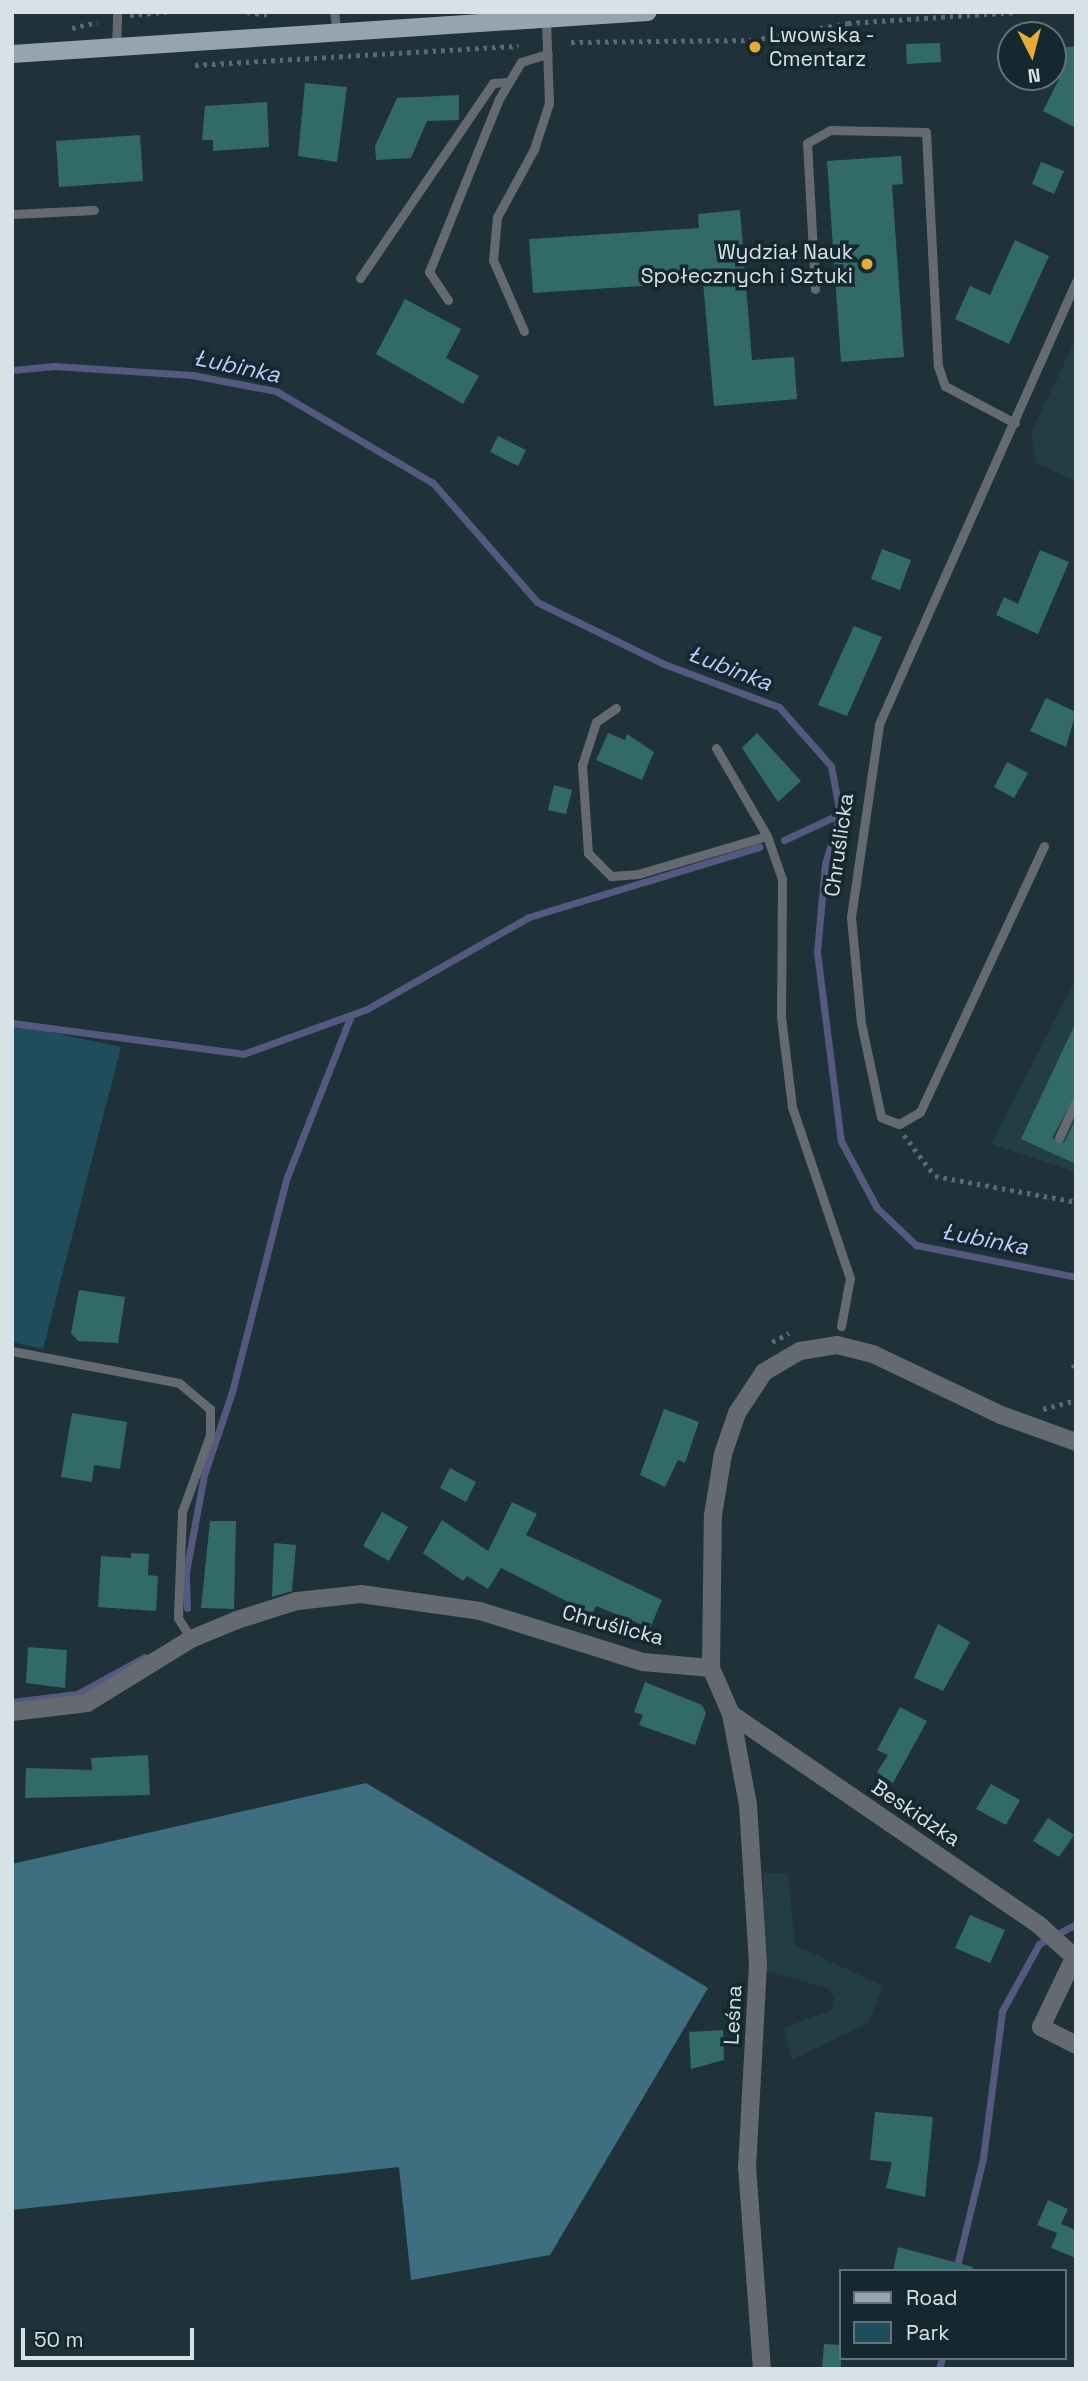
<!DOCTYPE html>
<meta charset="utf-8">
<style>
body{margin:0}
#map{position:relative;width:1088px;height:2381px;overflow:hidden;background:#203239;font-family:"Space Grotesk",sans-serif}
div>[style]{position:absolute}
.built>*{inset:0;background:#233d47}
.green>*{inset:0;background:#1f4d5c}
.forest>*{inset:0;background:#3d6f80}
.stream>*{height:7px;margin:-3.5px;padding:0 3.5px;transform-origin:3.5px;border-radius:3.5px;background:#55597f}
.building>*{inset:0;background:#316a69}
.path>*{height:4.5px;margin-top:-2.25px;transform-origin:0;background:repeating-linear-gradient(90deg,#5a6a70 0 3.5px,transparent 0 8.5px)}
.lane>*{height:9px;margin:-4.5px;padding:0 4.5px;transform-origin:4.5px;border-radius:4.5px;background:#646a70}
.street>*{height:18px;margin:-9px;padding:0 9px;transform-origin:9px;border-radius:9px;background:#646a70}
.primary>*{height:18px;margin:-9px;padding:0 9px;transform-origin:9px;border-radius:9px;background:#98a3b0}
.dots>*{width:19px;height:19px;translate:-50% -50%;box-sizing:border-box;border:4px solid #16282f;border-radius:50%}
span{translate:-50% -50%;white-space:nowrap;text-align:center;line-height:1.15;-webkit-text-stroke:7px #16282f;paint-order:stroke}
.poi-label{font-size:21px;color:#d7e2e6}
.left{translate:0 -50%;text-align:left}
.right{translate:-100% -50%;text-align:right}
.street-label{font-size:21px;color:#d7e2e6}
.water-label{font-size:23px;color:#c1c9fc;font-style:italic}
.frame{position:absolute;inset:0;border:14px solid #d7e2e6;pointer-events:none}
.legend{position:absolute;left:839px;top:2269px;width:228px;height:91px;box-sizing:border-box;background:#16282f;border:2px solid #637278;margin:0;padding:9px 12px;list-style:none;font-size:21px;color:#d7e2e6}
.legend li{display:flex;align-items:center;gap:14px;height:35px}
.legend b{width:35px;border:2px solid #637278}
.north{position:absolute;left:997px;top:21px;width:70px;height:70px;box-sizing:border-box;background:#16282f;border:2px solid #637278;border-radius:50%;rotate:174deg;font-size:19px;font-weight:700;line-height:28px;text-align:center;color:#d7e2e6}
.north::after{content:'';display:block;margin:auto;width:24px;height:32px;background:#e5ad35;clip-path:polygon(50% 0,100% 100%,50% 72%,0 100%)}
.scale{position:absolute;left:21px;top:2328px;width:173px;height:32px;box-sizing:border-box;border:4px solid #d7e2e6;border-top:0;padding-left:9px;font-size:21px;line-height:24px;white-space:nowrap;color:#d7e2e6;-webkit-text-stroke:5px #16282f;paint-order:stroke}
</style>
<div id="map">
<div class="built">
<i style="clip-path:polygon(1076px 339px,1076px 481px,1036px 463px,1031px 432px)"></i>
<i style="clip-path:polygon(1076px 979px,1076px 1172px,991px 1144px)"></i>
<i style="clip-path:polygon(763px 1873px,788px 1874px,795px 1945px,883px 1986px,868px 2023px,792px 2060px,784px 2028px,832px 2010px,834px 1997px,828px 1988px,763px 1970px)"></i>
</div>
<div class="green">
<i style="clip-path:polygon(12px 1024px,121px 1047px,43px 1349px,12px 1342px)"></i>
</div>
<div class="forest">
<i style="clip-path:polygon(366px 1783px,708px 1988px,550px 2255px,411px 2280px,399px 2167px,12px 2210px,12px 1864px)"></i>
</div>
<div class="stream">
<i style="left:12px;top:370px;width:42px;rotate:-5.4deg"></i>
<i style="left:54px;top:366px;width:138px;rotate:3.7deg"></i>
<i style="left:192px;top:375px;width:86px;rotate:10.8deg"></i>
<i style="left:276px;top:391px;width:182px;rotate:30.4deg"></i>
<i style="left:433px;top:483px;width:158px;rotate:48.8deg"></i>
<i style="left:537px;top:602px;width:141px;rotate:26deg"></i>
<i style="left:664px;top:664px;width:123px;rotate:20.5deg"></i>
<i style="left:779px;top:707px;width:79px;rotate:48.6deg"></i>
<i style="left:831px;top:766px;width:49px;rotate:79.4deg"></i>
<i style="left:840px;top:814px;width:52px;rotate:106.7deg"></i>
<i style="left:825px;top:864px;width:88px;rotate:95.2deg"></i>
<i style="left:817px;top:952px;width:191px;rotate:82.8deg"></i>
<i style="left:841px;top:1141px;width:76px;rotate:61.8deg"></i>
<i style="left:877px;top:1208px;width:54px;rotate:43.5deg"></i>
<i style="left:916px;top:1245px;width:163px;rotate:11.3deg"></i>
<i style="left:784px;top:840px;width:62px;rotate:-24.9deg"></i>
<i style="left:12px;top:1023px;width:233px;rotate:7.6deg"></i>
<i style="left:243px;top:1054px;width:132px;rotate:-19.9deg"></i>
<i style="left:367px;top:1009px;width:186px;rotate:-29.6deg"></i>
<i style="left:529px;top:917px;width:241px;rotate:-16.9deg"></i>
<i style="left:187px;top:1608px;width:36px;rotate:-92deg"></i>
<i style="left:186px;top:1572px;width:99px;rotate:-79.5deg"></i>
<i style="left:204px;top:1475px;width:88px;rotate:-71.4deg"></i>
<i style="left:232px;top:1392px;width:222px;rotate:-75.7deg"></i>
<i style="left:287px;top:1177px;width:174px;rotate:-68.4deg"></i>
<i style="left:12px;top:1702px;width:65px;rotate:-7deg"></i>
<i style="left:77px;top:1694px;width:77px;rotate:-28.6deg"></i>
<i style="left:956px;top:2270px;width:115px;rotate:-76.4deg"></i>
<i style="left:983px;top:2158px;width:148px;rotate:-82.6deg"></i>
<i style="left:1002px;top:2011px;width:77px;rotate:-61.1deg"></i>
<i style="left:1039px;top:1944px;width:42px;rotate:-28.4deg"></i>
<i style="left:939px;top:2369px;width:11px;rotate:-75deg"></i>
</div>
<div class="building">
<i style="clip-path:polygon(940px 43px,941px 62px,907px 64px,906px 44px)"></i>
<i style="clip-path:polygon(1076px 46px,1076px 128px,1043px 111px,1065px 67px,1053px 68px,1053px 49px)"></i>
<i style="clip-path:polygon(305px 83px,347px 87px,337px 162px,298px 156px)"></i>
<i style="clip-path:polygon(459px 95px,459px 120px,427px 121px,411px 158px,376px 160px,375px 146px,397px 98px)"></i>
<i style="clip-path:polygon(267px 102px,269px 147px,213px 151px,213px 140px,202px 140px,205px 106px)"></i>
<i style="clip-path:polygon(140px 135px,143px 181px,59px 187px,56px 141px)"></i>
<i style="clip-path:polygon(901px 156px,903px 184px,892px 185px,904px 357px,841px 362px,827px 161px)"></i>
<i style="clip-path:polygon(1041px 162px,1064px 171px,1054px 194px,1032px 184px)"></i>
<i style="clip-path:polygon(740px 210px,752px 360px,794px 357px,797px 399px,714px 406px,703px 282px,533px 293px,529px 239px,699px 228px,698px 214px)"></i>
<i style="clip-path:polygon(1015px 240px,1049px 256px,1009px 344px,955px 319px,970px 286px,990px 295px)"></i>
<i style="clip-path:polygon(405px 299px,461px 329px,446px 358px,479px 376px,463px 404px,376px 354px)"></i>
<i style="clip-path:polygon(498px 436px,526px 450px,518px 466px,490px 452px)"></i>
<i style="clip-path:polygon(882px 549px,911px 560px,900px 590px,871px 579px)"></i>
<i style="clip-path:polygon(1040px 550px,1069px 562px,1038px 634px,996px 615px,1004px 597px,1018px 604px)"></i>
<i style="clip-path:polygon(854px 626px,882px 637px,847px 716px,818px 705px)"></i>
<i style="clip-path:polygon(1046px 698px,1076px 712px,1066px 747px,1030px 731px)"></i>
<i style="clip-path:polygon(608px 733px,625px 740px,627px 734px,654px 752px,642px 780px,596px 760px)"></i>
<i style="clip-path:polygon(757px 733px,801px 781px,778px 802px,742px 748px)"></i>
<i style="clip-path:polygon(1007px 762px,1028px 773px,1014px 798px,994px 787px)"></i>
<i style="clip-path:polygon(554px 785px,572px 790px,566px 814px,548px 810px)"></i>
<i style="clip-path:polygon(1076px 1022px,1076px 1094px,1052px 1138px,1064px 1143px,1076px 1118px,1076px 1164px,1021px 1139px)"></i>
<i style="clip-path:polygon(79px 1290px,125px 1297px,118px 1343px,78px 1341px,71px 1333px)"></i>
<i style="clip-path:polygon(664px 1409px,699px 1422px,685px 1463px,678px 1460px,665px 1487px,640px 1475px)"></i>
<i style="clip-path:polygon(72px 1413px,127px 1422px,120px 1469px,94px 1465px,92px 1482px,61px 1477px)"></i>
<i style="clip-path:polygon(450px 1468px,476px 1482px,466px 1502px,440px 1488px)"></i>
<i style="clip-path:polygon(512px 1502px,537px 1514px,526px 1535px,662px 1600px,650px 1628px,596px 1606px,592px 1614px,501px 1568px,488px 1589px,467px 1576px,463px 1581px,423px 1553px,442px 1520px,488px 1551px)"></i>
<i style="clip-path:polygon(382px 1512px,408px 1527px,389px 1561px,363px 1546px)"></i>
<i style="clip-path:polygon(210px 1521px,236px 1521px,234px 1609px,201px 1608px)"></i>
<i style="clip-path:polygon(274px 1543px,296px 1545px,292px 1591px,272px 1597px)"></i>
<i style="clip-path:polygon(131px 1553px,149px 1554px,148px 1575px,158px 1576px,156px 1611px,98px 1607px,101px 1556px,131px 1558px)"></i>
<i style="clip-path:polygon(938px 1624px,970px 1642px,943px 1691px,914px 1678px)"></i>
<i style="clip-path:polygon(28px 1647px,67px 1650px,65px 1688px,26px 1683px)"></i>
<i style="clip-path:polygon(645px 1682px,702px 1705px,706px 1713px,695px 1745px,639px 1725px,643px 1715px,634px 1712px)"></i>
<i style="clip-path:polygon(900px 1707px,927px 1721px,893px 1783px,877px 1772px,888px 1755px,877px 1750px)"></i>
<i style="clip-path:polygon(148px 1755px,150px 1795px,25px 1798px,26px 1768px,92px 1770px,91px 1758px)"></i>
<i style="clip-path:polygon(991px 1784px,1020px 1800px,1006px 1825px,976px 1809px)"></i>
<i style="clip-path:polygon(1048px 1818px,1074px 1835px,1059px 1857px,1033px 1841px)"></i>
<i style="clip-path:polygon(970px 1915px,1005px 1930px,990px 1963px,955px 1948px)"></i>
<i style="clip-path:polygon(723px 2030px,724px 2060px,691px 2069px,689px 2032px)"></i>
<i style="clip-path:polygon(875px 2112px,933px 2117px,925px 2197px,886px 2188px,892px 2162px,870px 2160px)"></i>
<i style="clip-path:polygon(1048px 2200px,1068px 2209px,1061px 2224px,1076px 2230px,1076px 2258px,1051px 2248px,1057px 2233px,1037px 2225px)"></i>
<i style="clip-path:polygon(898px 2247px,973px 2267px,972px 2271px,893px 2271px)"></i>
<i style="clip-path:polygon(824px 2344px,841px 2345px,841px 2369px,822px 2369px)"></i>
</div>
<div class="path">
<i style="left:247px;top:12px;width:23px;rotate:7deg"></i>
<i style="left:130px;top:15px;width:37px;rotate:-5deg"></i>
<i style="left:72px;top:28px;width:26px;rotate:-13deg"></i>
<i style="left:571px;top:42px;width:182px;rotate:-0.6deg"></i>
<i style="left:753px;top:40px;width:97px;rotate:-10.1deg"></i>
<i style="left:848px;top:23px;width:169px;rotate:-3.7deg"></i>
<i style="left:195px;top:65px;width:324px;rotate:-3.4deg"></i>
<i style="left:904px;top:1135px;width:51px;rotate:52.9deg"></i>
<i style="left:935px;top:1176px;width:143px;rotate:10.4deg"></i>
<i style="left:772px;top:1342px;width:19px;rotate:-28deg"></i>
<i style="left:1073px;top:1364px;width:6px;rotate:59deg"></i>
<i style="left:1043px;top:1409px;width:34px;rotate:-15deg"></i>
</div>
<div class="lane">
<i style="left:334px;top:12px;width:22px;rotate:82deg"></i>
<i style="left:116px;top:48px;width:36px;rotate:-88deg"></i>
<i style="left:12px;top:214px;width:82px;rotate:-2.8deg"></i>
<i style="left:360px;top:278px;width:236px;rotate:-55.7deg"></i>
<i style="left:493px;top:83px;width:16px;rotate:-4deg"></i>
<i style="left:815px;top:289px;width:146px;rotate:-93.1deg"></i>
<i style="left:807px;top:143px;width:26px;rotate:-29deg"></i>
<i style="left:830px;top:130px;width:96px;rotate:1.2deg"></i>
<i style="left:926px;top:132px;width:234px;rotate:87.1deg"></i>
<i style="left:938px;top:366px;width:21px;rotate:71deg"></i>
<i style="left:945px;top:386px;width:79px;rotate:27.9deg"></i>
<i style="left:448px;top:300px;width:34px;rotate:-124deg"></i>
<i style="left:429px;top:272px;width:187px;rotate:-68deg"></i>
<i style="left:499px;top:99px;width:43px;rotate:-59.3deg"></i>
<i style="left:521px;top:62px;width:28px;rotate:-17deg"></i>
<i style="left:524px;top:331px;width:77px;rotate:-113.6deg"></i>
<i style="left:493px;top:260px;width:43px;rotate:-84.7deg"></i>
<i style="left:497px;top:217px;width:77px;rotate:-61.4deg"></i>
<i style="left:534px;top:149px;width:48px;rotate:-71.9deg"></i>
<i style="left:549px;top:103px;width:83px;rotate:-92.1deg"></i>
<i style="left:616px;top:708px;width:24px;rotate:145deg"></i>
<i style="left:596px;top:722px;width:45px;rotate:108deg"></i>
<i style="left:582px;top:765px;width:88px;rotate:86.1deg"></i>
<i style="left:588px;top:853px;width:33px;rotate:45deg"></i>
<i style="left:611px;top:876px;width:27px;rotate:-4deg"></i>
<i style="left:638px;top:874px;width:134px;rotate:-16.4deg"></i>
<i style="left:716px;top:748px;width:102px;rotate:59.9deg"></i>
<i style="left:767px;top:836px;width:46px;rotate:70.8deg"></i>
<i style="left:782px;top:879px;width:138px;rotate:90.4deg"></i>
<i style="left:781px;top:1017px;width:91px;rotate:83deg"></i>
<i style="left:792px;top:1107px;width:181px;rotate:71.3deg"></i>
<i style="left:850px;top:1278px;width:49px;rotate:100.6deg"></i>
<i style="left:1044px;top:846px;width:293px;rotate:115deg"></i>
<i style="left:920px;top:1112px;width:24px;rotate:150deg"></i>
<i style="left:899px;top:1124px;width:19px;rotate:-159deg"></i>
<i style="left:881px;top:1117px;width:96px;rotate:-102deg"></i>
<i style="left:861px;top:1023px;width:106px;rotate:-95.4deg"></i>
<i style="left:851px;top:917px;width:195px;rotate:-81.7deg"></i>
<i style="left:879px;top:724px;width:484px;rotate:-66deg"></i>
<i style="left:1059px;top:1138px;width:41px;rotate:-65.3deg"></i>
<i style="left:12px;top:1351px;width:170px;rotate:10.8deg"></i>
<i style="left:179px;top:1383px;width:40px;rotate:40deg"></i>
<i style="left:210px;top:1409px;width:26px;rotate:90deg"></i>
<i style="left:210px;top:1435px;width:82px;rotate:110deg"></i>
<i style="left:182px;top:1512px;width:106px;rotate:92.2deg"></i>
<i style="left:178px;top:1618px;width:25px;rotate:58deg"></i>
</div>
<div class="street">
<i style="left:711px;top:1668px;width:50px;rotate:66.5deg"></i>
<i style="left:731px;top:1714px;width:93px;rotate:79.4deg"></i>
<i style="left:748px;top:1805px;width:160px;rotate:86.4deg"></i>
<i style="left:758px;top:1965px;width:201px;rotate:93.1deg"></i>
<i style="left:747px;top:2166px;width:204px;rotate:85.8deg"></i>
<i style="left:12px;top:1712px;width:76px;rotate:-6.8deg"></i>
<i style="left:87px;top:1703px;width:122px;rotate:-31.6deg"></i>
<i style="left:191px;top:1639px;width:50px;rotate:-22.4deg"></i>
<i style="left:237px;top:1620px;width:63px;rotate:-17.6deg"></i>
<i style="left:297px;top:1601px;width:64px;rotate:-6.2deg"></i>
<i style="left:361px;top:1594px;width:120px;rotate:8.1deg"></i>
<i style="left:480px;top:1611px;width:171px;rotate:17.4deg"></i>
<i style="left:643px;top:1662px;width:68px;rotate:5deg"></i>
<i style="left:711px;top:1668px;width:153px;rotate:-89.3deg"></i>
<i style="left:713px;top:1515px;width:62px;rotate:-80.7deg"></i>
<i style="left:723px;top:1454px;width:43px;rotate:-71.1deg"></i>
<i style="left:737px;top:1413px;width:49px;rotate:-56.6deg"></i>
<i style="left:764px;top:1372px;width:42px;rotate:-30.3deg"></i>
<i style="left:800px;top:1351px;width:37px;rotate:-9deg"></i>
<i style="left:837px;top:1345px;width:37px;rotate:14deg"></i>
<i style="left:873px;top:1354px;width:142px;rotate:25.5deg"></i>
<i style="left:1001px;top:1415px;width:80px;rotate:19.8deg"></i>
<i style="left:731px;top:1714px;width:373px;rotate:34.4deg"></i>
<i style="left:1039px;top:1925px;width:43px;rotate:42.2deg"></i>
<i style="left:1076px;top:1954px;width:81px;rotate:115.6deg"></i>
<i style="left:1041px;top:2027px;width:39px;rotate:27deg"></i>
</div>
<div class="primary">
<i style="left:12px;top:54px;width:637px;rotate:-3.78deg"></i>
</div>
<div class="dots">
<i style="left:755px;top:47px;background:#e5ad35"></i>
<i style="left:867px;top:264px;background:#e5ad35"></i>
</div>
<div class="poi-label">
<span class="left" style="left:769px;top:47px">Lwowska -<br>Cmentarz</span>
<span class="right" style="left:853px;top:264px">Wydział Nauk<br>Społecznych i Sztuki</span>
</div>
<div class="street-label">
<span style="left:839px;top:845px;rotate:-82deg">Chruślicka</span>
<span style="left:613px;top:1625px;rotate:15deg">Chruślicka</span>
<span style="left:916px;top:1813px;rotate:34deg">Beskidzka</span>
<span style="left:733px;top:2015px;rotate:-87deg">Leśna</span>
</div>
<div class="water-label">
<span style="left:237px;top:366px;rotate:12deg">Łubinka</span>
<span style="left:730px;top:668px;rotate:21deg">Łubinka</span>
<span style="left:985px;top:1239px;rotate:11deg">Łubinka</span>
</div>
<div class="frame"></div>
<ul class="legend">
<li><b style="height:9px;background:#98a3b0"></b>Road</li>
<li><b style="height:19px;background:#1f4d5c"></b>Park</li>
</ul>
<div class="north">N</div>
<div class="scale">50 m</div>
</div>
